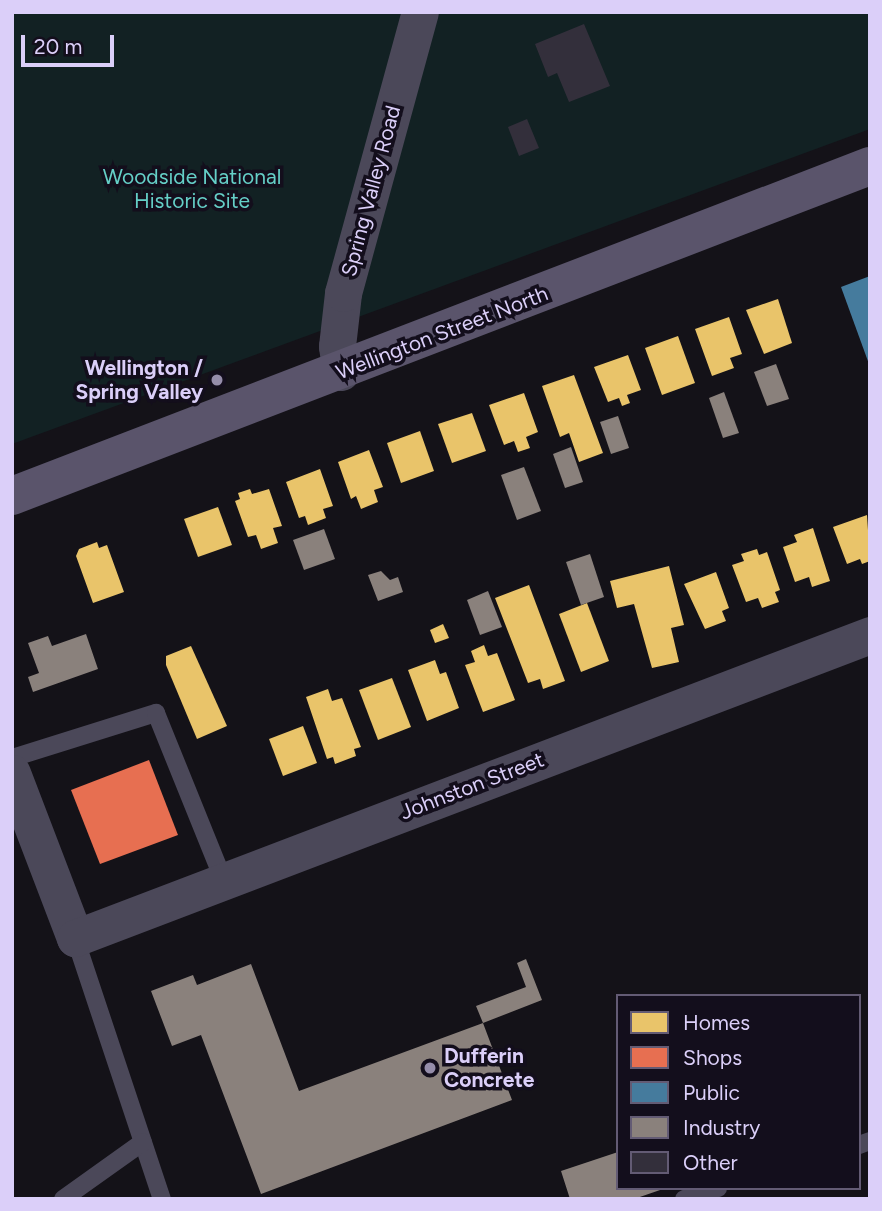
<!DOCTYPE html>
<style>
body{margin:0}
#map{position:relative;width:882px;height:1211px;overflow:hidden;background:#141218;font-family:Figtree,sans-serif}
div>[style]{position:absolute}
.green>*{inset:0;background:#122123}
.homes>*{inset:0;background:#e9c46a}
.shops>*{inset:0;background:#e76f51}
.public>*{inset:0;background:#457b9d}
.industry>*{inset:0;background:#8a817c}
.building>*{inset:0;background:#332f3b}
.lane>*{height:18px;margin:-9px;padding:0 9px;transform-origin:9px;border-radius:9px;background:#4b4859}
.street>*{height:37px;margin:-18.5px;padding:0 18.5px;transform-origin:18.5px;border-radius:18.5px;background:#4b4859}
.secondary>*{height:38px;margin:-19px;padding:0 19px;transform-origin:19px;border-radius:19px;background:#5a546b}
.dots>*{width:19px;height:19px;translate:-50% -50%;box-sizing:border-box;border:4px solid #130e1c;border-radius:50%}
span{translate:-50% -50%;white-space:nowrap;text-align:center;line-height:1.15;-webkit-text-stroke:7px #130e1c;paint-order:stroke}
.park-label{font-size:21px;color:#65cfc7}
.street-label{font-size:21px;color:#dbcff9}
.poi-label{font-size:21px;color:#dbcff9;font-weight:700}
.right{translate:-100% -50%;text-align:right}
.left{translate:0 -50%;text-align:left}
.frame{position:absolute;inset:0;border:14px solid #dbcff9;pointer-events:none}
.legend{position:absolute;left:616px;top:994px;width:245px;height:196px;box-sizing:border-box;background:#130e1c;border:2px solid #635b74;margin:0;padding:9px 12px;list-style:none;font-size:21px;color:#dbcff9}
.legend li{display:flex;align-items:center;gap:14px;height:35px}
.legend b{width:35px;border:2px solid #635b74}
.scale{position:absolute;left:21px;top:35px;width:93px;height:32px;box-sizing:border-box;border:4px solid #dbcff9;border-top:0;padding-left:9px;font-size:21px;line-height:24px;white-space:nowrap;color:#dbcff9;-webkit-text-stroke:5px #130e1c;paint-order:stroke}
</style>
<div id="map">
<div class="green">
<i style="clip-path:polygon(12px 12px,870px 12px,870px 129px,12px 444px)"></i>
</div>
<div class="homes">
<i style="clip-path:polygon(778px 299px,792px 343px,764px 354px,746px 310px)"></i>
<i style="clip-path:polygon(729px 317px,742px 354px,730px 358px,734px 368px,712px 376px,695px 329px)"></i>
<i style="clip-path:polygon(678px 336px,695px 383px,662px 395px,645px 348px)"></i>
<i style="clip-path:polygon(628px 355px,641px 390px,627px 395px,630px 403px,622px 406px,619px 398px,608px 402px,594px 367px)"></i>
<i style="clip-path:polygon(574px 375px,603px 453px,579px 462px,569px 433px,560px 437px,542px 386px)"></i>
<i style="clip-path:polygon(524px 393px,538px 432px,526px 437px,530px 448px,518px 452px,514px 441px,504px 445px,489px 405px)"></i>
<i style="clip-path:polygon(472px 413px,486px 451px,452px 463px,438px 424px)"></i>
<i style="clip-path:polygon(420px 431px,434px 471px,401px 483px,387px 443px)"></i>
<i style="clip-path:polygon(369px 450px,383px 487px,374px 490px,378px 502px,361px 509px,356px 496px,351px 499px,338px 462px)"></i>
<i style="clip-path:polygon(320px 469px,333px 506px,323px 509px,326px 518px,308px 525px,305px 516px,299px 518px,286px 482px)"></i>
<i style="clip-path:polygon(250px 489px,252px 494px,269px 489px,282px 526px,273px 528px,278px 543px,261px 549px,256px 535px,248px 537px,235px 501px,240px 499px,238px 493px)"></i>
<i style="clip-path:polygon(218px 507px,232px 545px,198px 557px,184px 519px)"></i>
<i style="clip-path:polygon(867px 515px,870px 561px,862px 564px,860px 559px,847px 564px,833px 527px)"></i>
<i style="clip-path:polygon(813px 528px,830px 581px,812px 587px,809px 577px,795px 582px,783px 547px,797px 542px,794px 535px)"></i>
<i style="clip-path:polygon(97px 542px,99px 548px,107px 545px,124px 592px,93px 603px,76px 556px,79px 549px)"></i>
<i style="clip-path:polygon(757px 549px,759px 555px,767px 552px,780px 590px,775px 592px,779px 602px,762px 608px,758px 598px,746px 602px,732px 565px,744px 561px,741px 554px)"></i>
<i style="clip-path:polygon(669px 566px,684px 625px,671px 628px,679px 662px,652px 668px,634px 604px,617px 608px,610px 581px)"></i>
<i style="clip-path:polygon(716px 572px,729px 608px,722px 611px,726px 621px,705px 629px,684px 584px)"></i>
<i style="clip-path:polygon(529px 585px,565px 681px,543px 689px,540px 679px,528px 683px,495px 598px)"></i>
<i style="clip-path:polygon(587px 603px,609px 661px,581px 672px,559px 614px)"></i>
<i style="clip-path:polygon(443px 624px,449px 638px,435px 643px,430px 630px)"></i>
<i style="clip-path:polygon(484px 645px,488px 656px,497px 653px,515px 700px,483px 712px,465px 665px,475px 662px,471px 651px)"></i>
<i style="clip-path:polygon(191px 646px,227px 726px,197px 739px,166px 665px,166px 656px)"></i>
<i style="clip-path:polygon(435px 660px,440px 674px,446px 672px,459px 708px,427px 721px,408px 670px)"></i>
<i style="clip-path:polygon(392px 678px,411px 727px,378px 740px,359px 690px)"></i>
<i style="clip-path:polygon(328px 689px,332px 701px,342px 698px,361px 747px,354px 749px,356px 756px,335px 764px,333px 757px,327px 759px,306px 697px)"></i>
<i style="clip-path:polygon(303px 726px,317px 763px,283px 776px,269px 739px)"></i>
</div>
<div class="shops">
<i style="clip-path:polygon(149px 760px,178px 835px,100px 864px,71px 790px)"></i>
</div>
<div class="public">
<i style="clip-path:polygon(870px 276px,870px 364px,869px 364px,841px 287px)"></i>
</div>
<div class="industry">
<i style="clip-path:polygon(776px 364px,789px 399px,767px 406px,754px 372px)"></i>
<i style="clip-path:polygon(724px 392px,739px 433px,723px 438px,709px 398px)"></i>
<i style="clip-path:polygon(618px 416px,629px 448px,611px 454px,600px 422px)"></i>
<i style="clip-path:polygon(571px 447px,583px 482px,565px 488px,553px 454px)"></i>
<i style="clip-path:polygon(524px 467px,541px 511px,517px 520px,501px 475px)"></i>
<i style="clip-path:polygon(324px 529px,335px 559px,304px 570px,293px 540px)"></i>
<i style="clip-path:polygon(590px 554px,604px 597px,581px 605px,566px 562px)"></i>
<i style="clip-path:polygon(381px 571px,390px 580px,398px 577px,403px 592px,378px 601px,368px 575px)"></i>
<i style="clip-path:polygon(488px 591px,502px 627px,480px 635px,467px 600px)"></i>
<i style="clip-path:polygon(86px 634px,98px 669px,33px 692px,28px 677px,39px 673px,28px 643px,48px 636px,52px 646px)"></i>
<i style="clip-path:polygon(526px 959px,542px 1000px,483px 1023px,476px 1006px,526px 987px,517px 963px)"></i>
<i style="clip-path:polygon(251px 964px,299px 1091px,483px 1023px,512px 1100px,261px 1194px,201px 1035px,172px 1046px,151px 991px,193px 975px,197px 985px)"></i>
<i style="clip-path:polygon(618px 1152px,618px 1188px,663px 1189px,634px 1199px,570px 1199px,561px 1171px)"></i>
</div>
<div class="building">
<i style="clip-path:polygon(584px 24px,610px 86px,569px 102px,557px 73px,548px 77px,535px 44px)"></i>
<i style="clip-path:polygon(527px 119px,539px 148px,519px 156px,508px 127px)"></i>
</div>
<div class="lane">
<i style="left:12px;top:758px;width:151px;rotate:-17.4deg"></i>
<i style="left:156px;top:713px;width:181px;rotate:68deg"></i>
<i style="left:75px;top:938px;width:275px;rotate:71.6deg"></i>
<i style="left:859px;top:1145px;width:12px;rotate:-20deg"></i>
<i style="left:63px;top:1199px;width:98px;rotate:-35.5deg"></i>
<i style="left:684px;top:1199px;width:36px;rotate:-18deg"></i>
</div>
<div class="street">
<i style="left:341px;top:372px;width:26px;rotate:-99deg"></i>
<i style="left:337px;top:346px;width:53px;rotate:-83.5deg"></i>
<i style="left:343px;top:293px;width:291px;rotate:-74.7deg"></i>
<i style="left:12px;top:773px;width:177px;rotate:69.1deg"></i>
<i style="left:75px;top:938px;width:851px;rotate:-20.86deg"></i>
</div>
<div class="secondary">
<i style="left:12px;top:496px;width:919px;rotate:-21.04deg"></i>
</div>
<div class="dots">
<i style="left:217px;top:380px;background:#958daa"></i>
<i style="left:430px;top:1068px;background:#958daa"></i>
</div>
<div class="park-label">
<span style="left:192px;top:189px">Woodside National<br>Historic Site</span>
</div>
<div class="street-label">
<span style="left:371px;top:191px;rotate:-75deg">Spring Valley Road</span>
<span style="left:442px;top:333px;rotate:-21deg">Wellington Street North</span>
<span style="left:472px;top:786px;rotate:-21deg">Johnston Street</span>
</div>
<div class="poi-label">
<span class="right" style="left:203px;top:380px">Wellington /<br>Spring Valley</span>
<span class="left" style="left:444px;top:1068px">Dufferin<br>Concrete</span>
</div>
<div class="frame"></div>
<ul class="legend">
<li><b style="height:19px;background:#e9c46a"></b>Homes</li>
<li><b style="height:19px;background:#e76f51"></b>Shops</li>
<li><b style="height:19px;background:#457b9d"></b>Public</li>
<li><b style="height:19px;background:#8a817c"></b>Industry</li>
<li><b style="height:19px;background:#332f3b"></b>Other</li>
</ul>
<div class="scale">20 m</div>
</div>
